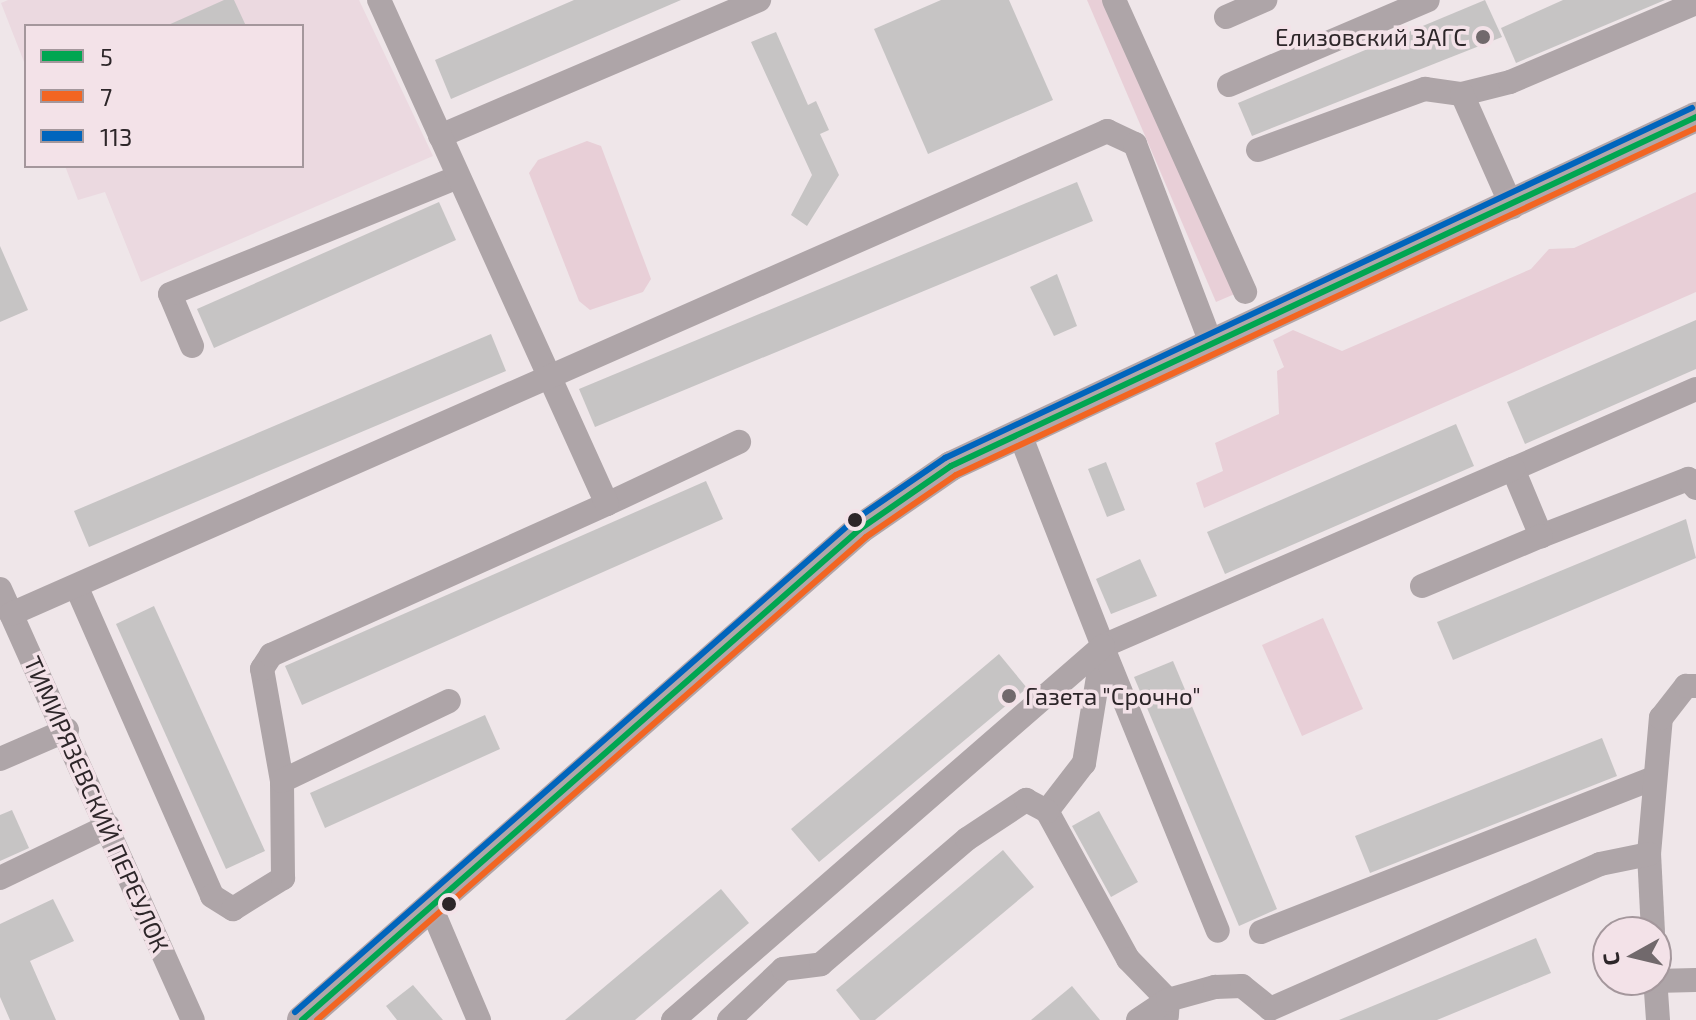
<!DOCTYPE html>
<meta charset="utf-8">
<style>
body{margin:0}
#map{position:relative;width:1696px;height:1020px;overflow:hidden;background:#efe6e9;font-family:"Exo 2",sans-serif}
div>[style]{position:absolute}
.built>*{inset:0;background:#ebd9e0}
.green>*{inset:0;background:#e8cfd7}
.building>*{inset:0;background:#c6c4c4}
.minor>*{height:24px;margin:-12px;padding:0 12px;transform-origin:12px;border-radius:12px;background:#aea5a8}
.major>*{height:30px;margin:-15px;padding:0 15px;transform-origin:15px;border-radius:15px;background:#b1a6aa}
.bus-1>*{height:6px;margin:-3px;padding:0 3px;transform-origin:3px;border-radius:3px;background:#00a651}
.bus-2>*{height:6px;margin:-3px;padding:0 3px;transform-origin:3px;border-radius:3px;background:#f26522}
.bus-3>*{height:6px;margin:-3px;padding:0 3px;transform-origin:3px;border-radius:3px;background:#0065bd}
.dots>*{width:22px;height:22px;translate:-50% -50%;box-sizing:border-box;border:4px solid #f3e2e8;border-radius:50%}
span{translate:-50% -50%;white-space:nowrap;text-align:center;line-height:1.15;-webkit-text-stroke:7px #f3e2e8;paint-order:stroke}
.poi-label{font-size:24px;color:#2d2629}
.right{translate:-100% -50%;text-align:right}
.left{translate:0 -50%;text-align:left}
.street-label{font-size:24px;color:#2d2629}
.legend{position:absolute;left:24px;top:24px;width:280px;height:144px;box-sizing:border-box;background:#f3e2e8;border:2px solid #a4979c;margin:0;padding:10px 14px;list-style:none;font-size:24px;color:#2d2629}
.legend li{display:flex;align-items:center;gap:16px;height:40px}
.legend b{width:40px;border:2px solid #a4979c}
.north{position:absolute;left:1592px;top:916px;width:80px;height:80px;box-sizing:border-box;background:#f3e2e8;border:2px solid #a4979c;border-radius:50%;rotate:262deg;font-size:22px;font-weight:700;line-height:32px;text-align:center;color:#2d2629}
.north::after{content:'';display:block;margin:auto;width:28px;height:36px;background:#71696c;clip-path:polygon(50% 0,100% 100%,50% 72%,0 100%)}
</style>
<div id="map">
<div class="built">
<i style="clip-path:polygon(8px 0,359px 0,433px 156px,141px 282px,105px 192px,78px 200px,65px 166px,302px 166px,302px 26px,26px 26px,26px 67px,1px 3px)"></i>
</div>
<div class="green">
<i style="clip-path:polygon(1087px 0,1125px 0,1251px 287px,1216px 302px)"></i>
<i style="clip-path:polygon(587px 141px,601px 146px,651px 279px,643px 292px,590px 310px,579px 301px,529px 173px,538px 160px)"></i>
<i style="clip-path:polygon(1696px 192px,1696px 292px,1204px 508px,1196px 483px,1223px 471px,1215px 443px,1279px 414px,1277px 371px,1284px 367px,1273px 340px,1293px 330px,1342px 351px,1531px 269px,1549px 249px,1574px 248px)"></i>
<i style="clip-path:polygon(1323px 618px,1363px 709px,1302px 736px,1262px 645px)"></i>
</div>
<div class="building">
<i style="clip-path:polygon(224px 0,234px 0,246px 26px,166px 26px)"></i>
<i style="clip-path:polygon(574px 0,681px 0,451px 99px,435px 60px)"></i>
<i style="clip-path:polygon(941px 0,1009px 0,1053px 100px,928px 154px,874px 29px)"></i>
<i style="clip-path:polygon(1485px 0,1502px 37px,1252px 136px,1238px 103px)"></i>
<i style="clip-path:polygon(1563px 0,1665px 0,1516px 63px,1501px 28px)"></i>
<i style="clip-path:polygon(776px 32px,808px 105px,816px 101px,829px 130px,820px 134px,839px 175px,807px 226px,791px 215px,812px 175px,751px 42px)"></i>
<i style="clip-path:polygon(1077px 182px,1093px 221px,595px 427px,579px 389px)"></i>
<i style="clip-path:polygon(439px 202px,456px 240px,214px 348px,197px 309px)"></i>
<i style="clip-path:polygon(0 246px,28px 310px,0 322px)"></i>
<i style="clip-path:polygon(1057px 274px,1077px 326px,1054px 336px,1030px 287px)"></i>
<i style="clip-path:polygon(1696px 320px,1696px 369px,1525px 444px,1507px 402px)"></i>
<i style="clip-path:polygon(491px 334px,506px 371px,89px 547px,74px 511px)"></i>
<i style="clip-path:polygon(1456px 424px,1474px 466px,1225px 574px,1207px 532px)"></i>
<i style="clip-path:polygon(1106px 462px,1125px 510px,1107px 517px,1088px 469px)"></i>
<i style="clip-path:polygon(706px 481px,723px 519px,302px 705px,285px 666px)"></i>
<i style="clip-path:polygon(1686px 519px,1696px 558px,1453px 660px,1437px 622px)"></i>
<i style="clip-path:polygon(1140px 559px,1157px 596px,1111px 614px,1096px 579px)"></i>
<i style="clip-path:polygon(154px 606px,265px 851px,226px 869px,116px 624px)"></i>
<i style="clip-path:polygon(999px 654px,1027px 688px,819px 862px,791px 829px)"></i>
<i style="clip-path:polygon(1173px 661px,1277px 909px,1239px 926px,1134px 677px)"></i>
<i style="clip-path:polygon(485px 715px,500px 749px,325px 828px,310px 793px)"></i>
<i style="clip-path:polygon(1602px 738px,1617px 776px,1370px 873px,1355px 836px)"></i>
<i style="clip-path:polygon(12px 810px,29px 848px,0 861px,0 815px)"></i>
<i style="clip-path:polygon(1099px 811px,1138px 882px,1111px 897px,1072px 826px)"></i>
<i style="clip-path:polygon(1003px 850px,1034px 887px,875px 1020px,860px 1020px,836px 990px)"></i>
<i style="clip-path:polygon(721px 889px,749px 923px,635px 1020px,565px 1020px)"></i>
<i style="clip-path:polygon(53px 899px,74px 941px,30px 961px,56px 1020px,10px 1020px,0 997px,0 924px)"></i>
<i style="clip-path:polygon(1536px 938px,1551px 973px,1437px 1020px,1339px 1020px)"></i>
<i style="clip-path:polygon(413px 985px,443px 1020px,397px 1020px,386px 1006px)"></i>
<i style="clip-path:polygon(1072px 986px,1100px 1020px,1031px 1020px)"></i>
</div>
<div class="minor">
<i style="left:1114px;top:0;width:320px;rotate:65.8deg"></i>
<i style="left:1226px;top:17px;width:43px;rotate:-23.6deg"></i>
<i style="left:1229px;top:85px;width:216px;rotate:-23.1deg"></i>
<i style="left:1462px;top:94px;width:49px;rotate:-14deg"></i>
<i style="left:1510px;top:82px;width:202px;rotate:-23deg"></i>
<i style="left:440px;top:136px;width:347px;rotate:-23.1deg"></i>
<i style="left:1258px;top:150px;width:178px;rotate:-20.1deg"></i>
<i style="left:1425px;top:89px;width:37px;rotate:8deg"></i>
<i style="left:1462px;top:94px;width:124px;rotate:66.1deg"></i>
<i style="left:192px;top:346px;width:56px;rotate:-112.9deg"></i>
<i style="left:170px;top:294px;width:311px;rotate:-22.1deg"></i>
<i style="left:1696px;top:389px;width:200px;rotate:156.4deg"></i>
<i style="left:1513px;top:469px;width:73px;rotate:67.3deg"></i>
<i style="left:1541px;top:536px;width:158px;rotate:-21.2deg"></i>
<i style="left:1688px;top:479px;width:12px;rotate:48deg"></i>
<i style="left:1019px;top:432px;width:230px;rotate:68.6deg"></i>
<i style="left:1103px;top:646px;width:447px;rotate:-23.4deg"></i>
<i style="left:607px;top:504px;width:146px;rotate:-25.2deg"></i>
<i style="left:1422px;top:586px;width:129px;rotate:-22.8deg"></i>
<i style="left:77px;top:588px;width:336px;rotate:66.3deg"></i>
<i style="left:212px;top:896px;width:25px;rotate:32deg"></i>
<i style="left:233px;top:909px;width:59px;rotate:-31.8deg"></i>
<i style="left:283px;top:878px;width:97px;rotate:-90.6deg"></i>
<i style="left:282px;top:781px;width:114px;rotate:-100.1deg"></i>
<i style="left:262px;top:669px;width:17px;rotate:-57deg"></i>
<i style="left:271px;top:655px;width:368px;rotate:-24.2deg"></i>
<i style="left:607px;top:504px;width:553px;rotate:-114.34deg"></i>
<i style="left:0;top:589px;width:472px;rotate:65.9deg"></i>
<i style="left:11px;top:614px;width:1198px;rotate:-23.78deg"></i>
<i style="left:1107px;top:131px;width:31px;rotate:25deg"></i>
<i style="left:1135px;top:144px;width:210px;rotate:69.1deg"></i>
<i style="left:1103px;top:646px;width:119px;rotate:99.2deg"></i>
<i style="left:1084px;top:763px;width:61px;rotate:127.6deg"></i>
<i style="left:1047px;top:811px;width:169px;rotate:61.3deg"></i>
<i style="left:1128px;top:959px;width:57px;rotate:45.7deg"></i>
<i style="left:1168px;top:1000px;width:16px;rotate:94deg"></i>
<i style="left:1103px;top:648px;width:305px;rotate:67.9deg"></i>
<i style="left:0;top:759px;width:73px;rotate:-23.4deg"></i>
<i style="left:282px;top:781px;width:185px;rotate:-25.6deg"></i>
<i style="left:0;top:878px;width:120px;rotate:-25.7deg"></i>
<i style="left:431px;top:907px;width:123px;rotate:67deg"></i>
<i style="left:1261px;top:932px;width:420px;rotate:-21.4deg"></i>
<i style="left:1653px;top:932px;width:78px;rotate:-92.9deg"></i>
<i style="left:1649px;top:854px;width:137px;rotate:-85deg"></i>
<i style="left:1661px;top:718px;width:41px;rotate:-52deg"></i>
<i style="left:1686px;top:686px;width:10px"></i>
<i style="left:673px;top:1020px;width:570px;rotate:-41.02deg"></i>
<i style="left:729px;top:1020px;width:74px;rotate:-43.4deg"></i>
<i style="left:783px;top:969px;width:38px;rotate:-7deg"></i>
<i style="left:821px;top:964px;width:192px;rotate:-40.6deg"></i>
<i style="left:967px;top:839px;width:71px;rotate:-33.5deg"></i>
<i style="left:1026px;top:800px;width:24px;rotate:28deg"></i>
<i style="left:1138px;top:1020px;width:36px;rotate:-34deg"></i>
<i style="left:1168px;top:1000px;width:49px;rotate:-15.5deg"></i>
<i style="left:1215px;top:987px;width:27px;rotate:-2deg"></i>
<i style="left:1242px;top:986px;width:36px;rotate:39deg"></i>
<i style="left:1270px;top:1009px;width:360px;rotate:-23.7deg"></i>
<i style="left:1600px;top:864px;width:50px;rotate:-11.5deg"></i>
<i style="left:1658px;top:1020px;width:39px;rotate:-94deg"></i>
<i style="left:1655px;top:981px;width:41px;rotate:-1.4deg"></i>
</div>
<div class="major">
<i style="left:302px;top:1020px;width:743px;rotate:-41.35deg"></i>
<i style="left:860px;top:529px;width:111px;rotate:-34.7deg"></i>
<i style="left:951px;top:466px;width:823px;rotate:-25.1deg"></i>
</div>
<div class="bus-1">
<i style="left:302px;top:1020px;width:743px;rotate:-41.35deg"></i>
<i style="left:860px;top:529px;width:111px;rotate:-34.7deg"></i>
<i style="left:951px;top:466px;width:823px;rotate:-25.1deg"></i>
</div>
<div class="bus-2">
<i style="left:317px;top:1020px;width:731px;rotate:-41.34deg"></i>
<i style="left:866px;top:537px;width:109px;rotate:-34.6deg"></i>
<i style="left:956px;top:475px;width:817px;rotate:-25.12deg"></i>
</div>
<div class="bus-3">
<i style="left:295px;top:1012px;width:743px;rotate:-41.35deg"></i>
<i style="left:853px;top:521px;width:112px;rotate:-34.4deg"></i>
<i style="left:945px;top:458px;width:825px;rotate:-25.11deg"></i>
</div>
<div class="dots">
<i style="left:1483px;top:37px;background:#71696c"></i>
<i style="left:855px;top:520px;background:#2d2629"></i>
<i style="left:1009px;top:696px;background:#71696c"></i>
<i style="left:449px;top:904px;background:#2d2629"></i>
</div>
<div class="poi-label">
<span class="right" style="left:1467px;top:37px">Елизовский ЗАГС</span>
<span class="left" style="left:1025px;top:696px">Газета "Срочно"</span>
</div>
<div class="street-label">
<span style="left:97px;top:804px;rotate:66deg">ТИМИРЯЗЕВСКИЙ ПЕРЕУЛОК</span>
</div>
<ul class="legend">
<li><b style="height:10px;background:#00a651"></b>5</li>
<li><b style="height:10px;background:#f26522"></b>7</li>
<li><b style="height:10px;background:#0065bd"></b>113</li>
</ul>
<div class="north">С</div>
</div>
